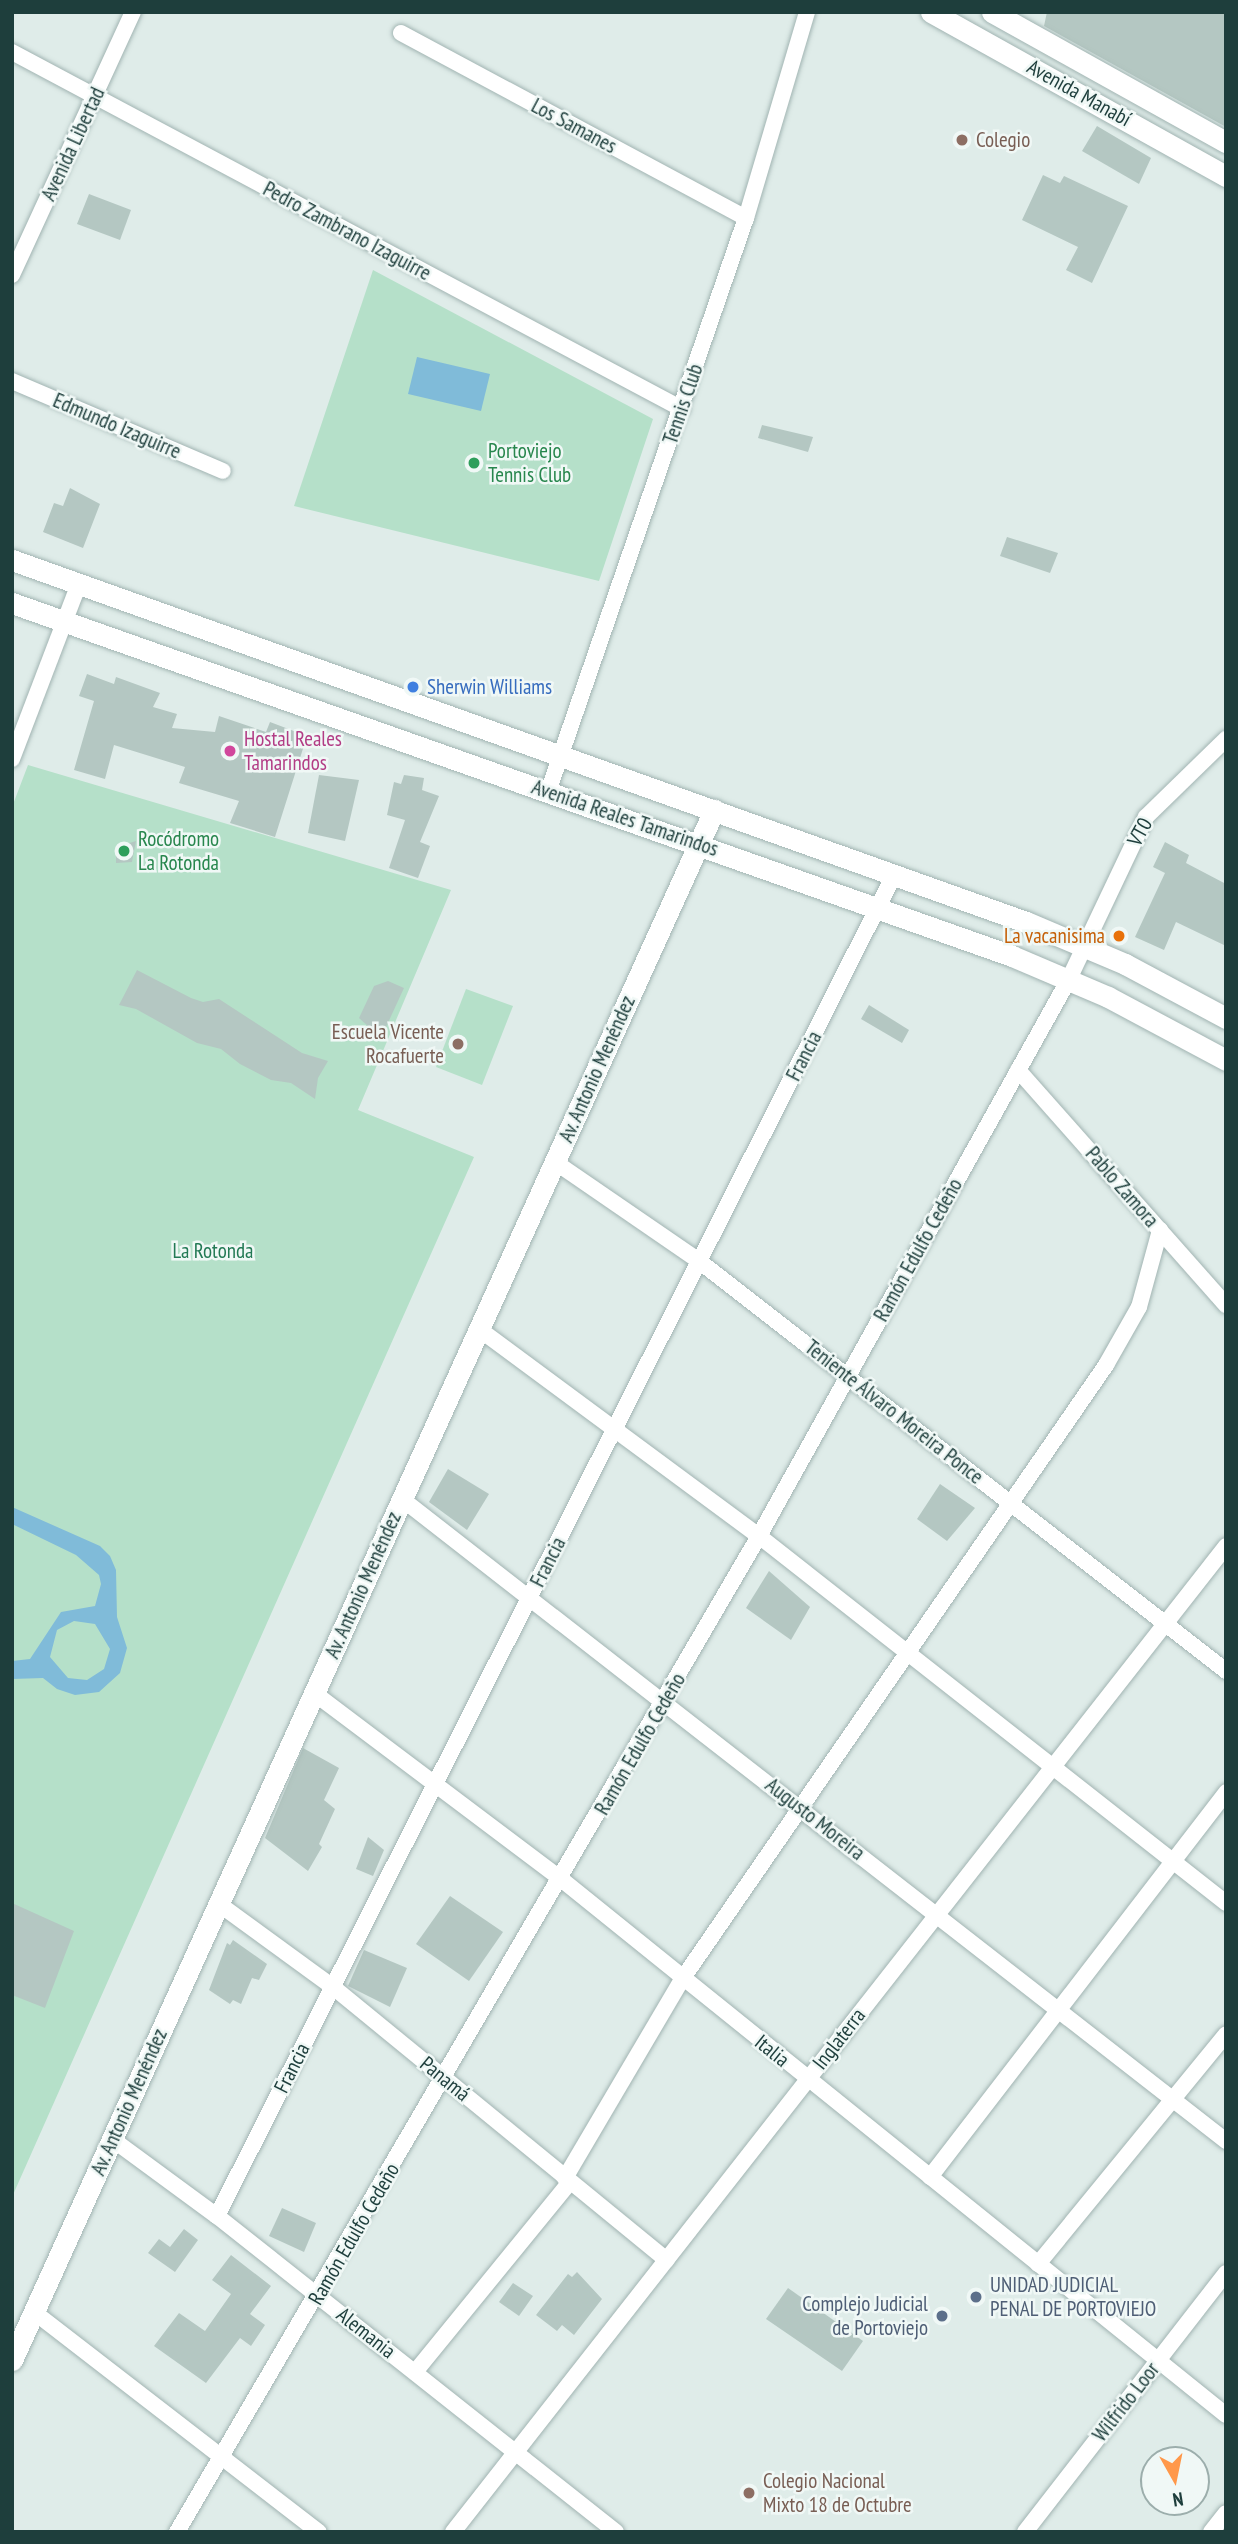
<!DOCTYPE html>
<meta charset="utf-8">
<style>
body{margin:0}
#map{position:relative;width:1238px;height:2544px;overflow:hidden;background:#dfece9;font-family:"PT Sans Narrow",sans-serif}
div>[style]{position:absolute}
.green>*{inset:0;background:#b5e0c9}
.water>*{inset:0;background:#80bbd9}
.building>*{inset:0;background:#b4c7c2}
.roads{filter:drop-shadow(0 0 2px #a1b4b2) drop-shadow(0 0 2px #a1b4b2)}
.street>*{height:16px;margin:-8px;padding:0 8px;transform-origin:8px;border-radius:8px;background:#fff}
.secondary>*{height:21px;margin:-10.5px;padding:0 10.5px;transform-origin:10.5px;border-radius:10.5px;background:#fff}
.dots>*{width:19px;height:19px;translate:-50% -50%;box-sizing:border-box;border:4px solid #f0f8f6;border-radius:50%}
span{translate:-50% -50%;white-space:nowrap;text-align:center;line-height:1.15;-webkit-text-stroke:5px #f0f8f6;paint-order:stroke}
.street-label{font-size:21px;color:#1e3e3c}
.education-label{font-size:21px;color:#785e54}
.left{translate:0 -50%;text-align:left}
.right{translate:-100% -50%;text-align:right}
.leisure-label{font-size:21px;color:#27864d}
.shop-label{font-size:21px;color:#366cbe}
.hotel-label{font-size:21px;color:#b23c85}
.food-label{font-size:21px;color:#c56008}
.park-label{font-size:21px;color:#237a55}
.service-label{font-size:21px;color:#4e5e75}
.frame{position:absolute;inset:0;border:14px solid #1e3e3c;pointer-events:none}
.north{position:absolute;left:1140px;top:2446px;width:70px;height:70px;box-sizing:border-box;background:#f0f8f6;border:2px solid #9caeac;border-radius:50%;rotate:171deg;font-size:19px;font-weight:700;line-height:28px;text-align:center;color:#1e3e3c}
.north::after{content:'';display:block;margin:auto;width:24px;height:32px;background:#ff984a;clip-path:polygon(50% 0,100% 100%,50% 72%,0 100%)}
</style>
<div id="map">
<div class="green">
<i style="clip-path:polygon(373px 270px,653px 419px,599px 581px,294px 506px)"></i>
<i style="clip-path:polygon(28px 765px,451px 890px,358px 1110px,474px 1157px,12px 2197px,12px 807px)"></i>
<i style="clip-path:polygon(466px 989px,513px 1006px,482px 1085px,436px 1067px)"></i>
</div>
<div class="water">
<i style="clip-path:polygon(417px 357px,490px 374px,481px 411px,408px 394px)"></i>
<i style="clip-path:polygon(evenodd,12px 1507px,100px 1546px,110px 1556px,116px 1570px,117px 1617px,127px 1648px,120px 1673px,99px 1692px,75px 1695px,57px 1689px,43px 1678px,12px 1679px,12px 1661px,30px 1659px,61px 1612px,95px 1606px,101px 1584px,99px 1575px,76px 1555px,12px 1524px,12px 1507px,74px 1621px,95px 1624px,110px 1649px,104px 1669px,87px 1680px,68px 1678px,50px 1657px,57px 1630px,74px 1621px)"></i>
</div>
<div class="building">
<i style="clip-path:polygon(1047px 12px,1226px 12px,1226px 127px,1044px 26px)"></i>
<i style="clip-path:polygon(1097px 126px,1151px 158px,1139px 184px,1082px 151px)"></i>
<i style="clip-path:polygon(1043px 175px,1060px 183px,1064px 176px,1128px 206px,1092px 283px,1066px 270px,1078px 247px,1022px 220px)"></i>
<i style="clip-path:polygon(89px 194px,131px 210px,120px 240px,77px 224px)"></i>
<i style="clip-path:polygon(762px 425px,813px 437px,808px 452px,758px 438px)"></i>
<i style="clip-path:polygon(70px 488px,100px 504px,83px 548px,43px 532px,54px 503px,63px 506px)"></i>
<i style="clip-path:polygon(1007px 537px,1058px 553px,1050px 573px,1000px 556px)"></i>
<i style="clip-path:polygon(87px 674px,114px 684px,116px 677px,160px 693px,153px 707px,177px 714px,172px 728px,215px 732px,219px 716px,266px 732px,270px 722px,307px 736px,275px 837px,230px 823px,239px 801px,179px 783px,185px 767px,114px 745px,105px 779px,74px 770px,94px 701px,79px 696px)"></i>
<i style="clip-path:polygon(319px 775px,359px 780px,345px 841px,308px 833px)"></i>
<i style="clip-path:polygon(404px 775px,424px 778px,422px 790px,439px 796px,420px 842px,430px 846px,418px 878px,389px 868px,405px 820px,387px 815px,394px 782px,401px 784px)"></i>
<i style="clip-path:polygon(136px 841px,132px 862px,116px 863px,116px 847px)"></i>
<i style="clip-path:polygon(1165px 842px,1189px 855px,1186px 863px,1226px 884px,1226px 946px,1176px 922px,1164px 950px,1135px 937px,1165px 873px,1153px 867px)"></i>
<i style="clip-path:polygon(137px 970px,191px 998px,203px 1002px,219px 999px,302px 1053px,328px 1061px,318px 1078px,315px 1099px,291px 1083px,271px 1080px,240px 1064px,221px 1049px,197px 1043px,136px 1009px,119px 1005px)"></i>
<i style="clip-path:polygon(388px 981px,404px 988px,381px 1038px,359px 1018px,374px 986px)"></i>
<i style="clip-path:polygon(869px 1005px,909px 1030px,902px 1043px,861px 1019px)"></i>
<i style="clip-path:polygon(448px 1469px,489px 1494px,467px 1530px,429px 1502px)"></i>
<i style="clip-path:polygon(940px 1484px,975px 1508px,947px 1541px,917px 1519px)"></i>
<i style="clip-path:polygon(769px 1571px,810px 1607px,791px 1640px,746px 1608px)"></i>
<i style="clip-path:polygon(303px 1748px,339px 1768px,324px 1800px,335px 1809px,319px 1844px,322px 1847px,308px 1871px,265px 1838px)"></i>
<i style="clip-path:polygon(368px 1837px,384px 1850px,373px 1876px,356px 1869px)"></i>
<i style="clip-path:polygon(450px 1896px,503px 1932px,469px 1981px,416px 1944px)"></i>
<i style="clip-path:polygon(12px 1903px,74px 1931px,45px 2008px,12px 1995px)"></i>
<i style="clip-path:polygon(233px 1940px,267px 1964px,259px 1980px,252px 1978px,241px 2004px,233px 2000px,230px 2004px,209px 1990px,227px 1943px,230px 1945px)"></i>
<i style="clip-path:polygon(364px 1950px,407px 1968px,390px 2007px,348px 1986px)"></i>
<i style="clip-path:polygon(282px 2208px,316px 2223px,304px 2252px,269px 2236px)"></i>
<i style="clip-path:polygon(184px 2229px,198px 2240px,175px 2272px,148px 2253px,159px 2239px,170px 2247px)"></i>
<i style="clip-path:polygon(231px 2255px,271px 2286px,250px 2314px,265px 2325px,251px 2346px,240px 2338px,206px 2383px,154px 2346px,179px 2313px,205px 2331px,231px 2294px,212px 2280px)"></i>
<i style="clip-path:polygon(577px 2272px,602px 2299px,574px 2335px,562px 2325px,557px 2331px,536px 2315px,568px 2274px,572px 2277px)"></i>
<i style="clip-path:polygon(513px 2283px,533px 2296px,519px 2316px,499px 2302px)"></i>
<i style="clip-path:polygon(788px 2288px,863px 2341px,842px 2371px,766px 2319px)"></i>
</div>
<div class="roads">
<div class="street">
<i style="left:401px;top:33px;width:391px;rotate:28.2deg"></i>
<i style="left:12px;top:52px;width:759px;rotate:28.05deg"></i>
<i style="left:12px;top:275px;width:289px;rotate:-65.3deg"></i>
<i style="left:12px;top:381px;width:229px;rotate:23.1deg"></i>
<i style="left:12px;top:759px;width:187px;rotate:-69.1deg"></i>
<i style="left:548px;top:792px;width:607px;rotate:-70.97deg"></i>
<i style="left:746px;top:218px;width:215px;rotate:-73.5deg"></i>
<i style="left:1018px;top:1070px;width:314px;rotate:48.5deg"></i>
<i style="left:555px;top:1162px;width:175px;rotate:34.5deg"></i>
<i style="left:699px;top:1261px;width:668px;rotate:37.88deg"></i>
<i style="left:479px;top:1329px;width:348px;rotate:36.5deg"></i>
<i style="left:759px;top:1536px;width:594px;rotate:38.16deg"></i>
<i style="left:402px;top:1499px;width:1045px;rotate:37.92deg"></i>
<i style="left:314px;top:1693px;width:309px;rotate:37deg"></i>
<i style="left:561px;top:1879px;width:854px;rotate:38.87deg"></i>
<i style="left:219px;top:1904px;width:141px;rotate:36.1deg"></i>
<i style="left:333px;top:1987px;width:431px;rotate:39.3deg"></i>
<i style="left:112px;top:2139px;width:130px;rotate:36.3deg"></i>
<i style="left:217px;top:2216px;width:509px;rotate:38.38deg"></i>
<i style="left:930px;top:2177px;width:486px;rotate:-52.4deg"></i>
<i style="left:217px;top:2216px;width:1502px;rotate:-63.21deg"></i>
<i style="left:1038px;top:2264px;width:297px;rotate:-50.7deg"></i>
<i style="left:34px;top:2312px;width:360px;rotate:37.7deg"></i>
<i style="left:415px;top:2372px;width:245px;rotate:-50.8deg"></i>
<i style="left:570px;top:2182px;width:6px;rotate:-141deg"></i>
<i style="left:565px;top:2178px;width:232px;rotate:-59.5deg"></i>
<i style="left:683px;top:1978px;width:745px;rotate:-55.39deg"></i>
<i style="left:1106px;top:1365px;width:67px;rotate:-60.4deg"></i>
<i style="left:1139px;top:1307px;width:80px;rotate:-74.7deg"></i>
<i style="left:177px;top:2532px;width:1154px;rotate:-59.7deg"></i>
<i style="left:759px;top:1536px;width:637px;rotate:-60.9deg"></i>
<i style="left:1069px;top:979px;width:179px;rotate:-64.6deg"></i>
<i style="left:1146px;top:817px;width:112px;rotate:-44.3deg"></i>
<i style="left:453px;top:2532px;width:1253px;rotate:-51.9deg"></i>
<i style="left:1025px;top:2532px;width:328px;rotate:-52.2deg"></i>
<i style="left:1211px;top:2532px;width:24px;rotate:-52deg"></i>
</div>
<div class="secondary">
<i style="left:931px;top:12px;width:338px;rotate:29.1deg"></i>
<i style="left:992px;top:12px;width:268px;rotate:29.1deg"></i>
<i style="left:12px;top:560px;width:1077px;rotate:19.65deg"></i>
<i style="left:1026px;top:922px;width:108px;rotate:23deg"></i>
<i style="left:1125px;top:964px;width:115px;rotate:28.1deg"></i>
<i style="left:12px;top:603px;width:1060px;rotate:19.44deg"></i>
<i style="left:1012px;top:956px;width:104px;rotate:23.1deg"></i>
<i style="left:1108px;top:997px;width:134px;rotate:28.1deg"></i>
<i style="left:12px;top:2360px;width:1702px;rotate:-65.63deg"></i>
</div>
</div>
<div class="dots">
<i style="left:962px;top:140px;background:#8d6e63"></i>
<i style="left:474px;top:463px;background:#2e9e5b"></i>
<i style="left:413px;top:687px;background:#3f7fe0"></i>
<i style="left:230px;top:751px;background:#d1479c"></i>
<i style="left:124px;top:851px;background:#2e9e5b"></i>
<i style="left:1119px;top:936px;background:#e8710a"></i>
<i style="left:458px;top:1044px;background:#8d6e63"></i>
<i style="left:976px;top:2297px;background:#5c6f8a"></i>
<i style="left:942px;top:2316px;background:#5c6f8a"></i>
<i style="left:749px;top:2493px;background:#8d6e63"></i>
</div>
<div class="street-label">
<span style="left:1079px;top:93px;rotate:29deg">Avenida Manabí</span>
<span style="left:574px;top:126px;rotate:28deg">Los Samanes</span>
<span style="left:73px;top:144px;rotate:-65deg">Avenida Libertad</span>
<span style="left:347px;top:231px;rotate:28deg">Pedro Zambrano Izaguirre</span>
<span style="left:683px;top:404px;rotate:-71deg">Tennis Club</span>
<span style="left:117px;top:426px;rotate:23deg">Edmundo Izaguirre</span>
<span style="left:625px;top:818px;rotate:19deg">Avenida Reales Tamarindos</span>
<span style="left:1140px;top:832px;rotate:-61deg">VT0</span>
<span style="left:804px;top:1056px;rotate:-63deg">Francia</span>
<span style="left:597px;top:1069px;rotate:-66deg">Av. Antonio Menéndez</span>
<span style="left:1122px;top:1187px;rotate:49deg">Pablo Zamora</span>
<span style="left:918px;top:1250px;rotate:-61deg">Ramón Edulfo Cedeño</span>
<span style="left:894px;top:1412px;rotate:38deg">Teniente Álvaro Moreira Ponce</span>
<span style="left:548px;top:1562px;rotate:-63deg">Francia</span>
<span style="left:363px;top:1585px;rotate:-66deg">Av. Antonio Menéndez</span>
<span style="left:640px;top:1744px;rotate:-60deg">Ramón Edulfo Cedeño</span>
<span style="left:815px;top:1819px;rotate:38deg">Augusto Moreira</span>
<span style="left:839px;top:2039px;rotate:-52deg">Inglaterra</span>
<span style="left:772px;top:2051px;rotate:39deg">Italia</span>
<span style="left:292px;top:2068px;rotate:-63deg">Francia</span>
<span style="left:445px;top:2079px;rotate:39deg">Panamá</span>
<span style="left:129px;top:2102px;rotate:-66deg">Av. Antonio Menéndez</span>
<span style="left:354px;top:2234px;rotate:-60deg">Ramón Edulfo Cedeño</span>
<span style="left:366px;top:2333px;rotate:38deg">Alemania</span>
<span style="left:1126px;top:2402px;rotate:-52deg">Wilfrido Loor</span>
</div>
<div class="education-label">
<span class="left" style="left:976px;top:140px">Colegio</span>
<span class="right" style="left:444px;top:1044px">Escuela Vicente<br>Rocafuerte</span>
<span class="left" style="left:763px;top:2493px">Colegio Nacional<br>Mixto 18 de Octubre</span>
</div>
<div class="leisure-label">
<span class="left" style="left:488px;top:463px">Portoviejo<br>Tennis Club</span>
<span class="left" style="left:138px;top:851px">Rocódromo<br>La Rotonda</span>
</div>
<div class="shop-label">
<span class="left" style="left:427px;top:687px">Sherwin Williams</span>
</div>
<div class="hotel-label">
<span class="left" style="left:244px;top:751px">Hostal Reales<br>Tamarindos</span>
</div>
<div class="food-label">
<span class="right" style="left:1105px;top:936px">La vacanisima</span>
</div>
<div class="park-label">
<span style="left:213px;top:1251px">La Rotonda</span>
</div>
<div class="service-label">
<span class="left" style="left:990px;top:2297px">UNIDAD JUDICIAL<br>PENAL DE PORTOVIEJO</span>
<span class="right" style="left:928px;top:2316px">Complejo Judicial<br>de Portoviejo</span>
</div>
<div class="frame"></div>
<div class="north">N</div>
</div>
